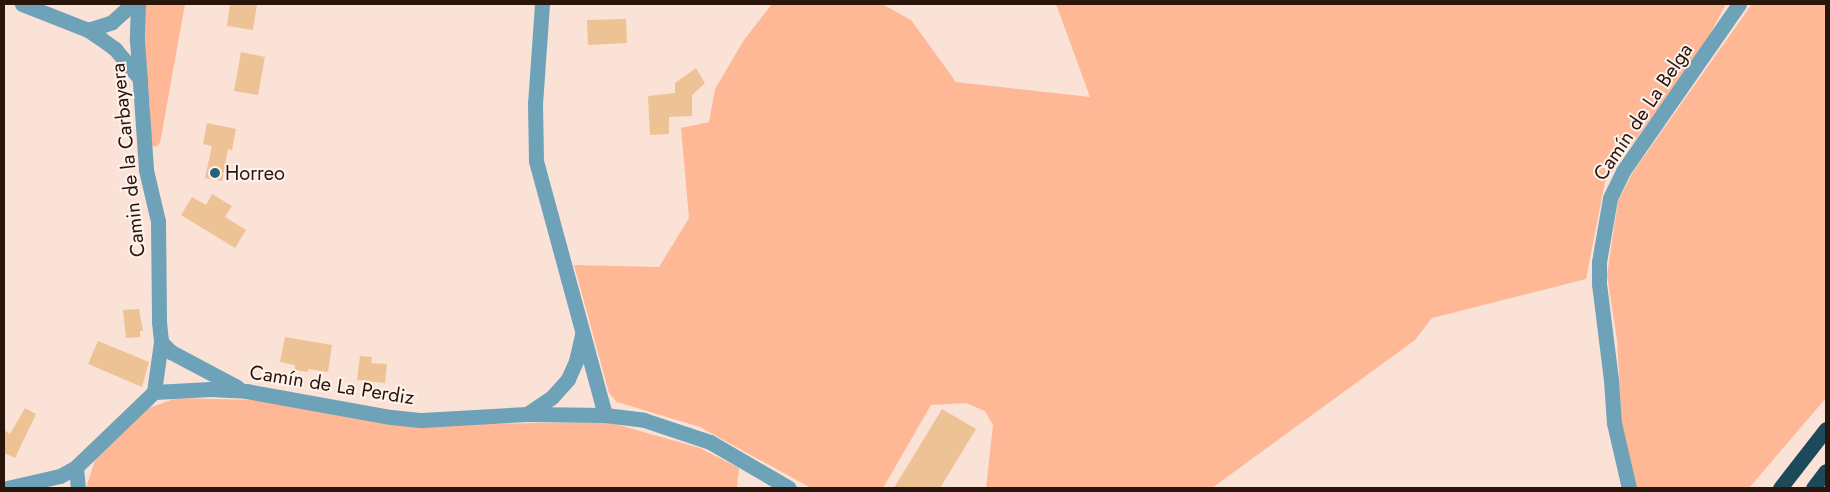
<!DOCTYPE html>
<meta charset="utf-8">
<style>
body{margin:0}
#map{position:relative;width:1830px;height:492px;overflow:hidden;background:#fae2d6;font-family:Jost,sans-serif}
div>[style]{position:absolute}
.green>*{inset:0;background:#feb896}
.building>*{inset:0;background:#edc295}
.minor>*{height:15px;margin:-7.5px;padding:0 7.5px;transform-origin:7.5px;border-radius:7.5px;background:#6ea2b8}
.highway>*{height:15px;margin:-7.5px;padding:0 7.5px;transform-origin:7.5px;border-radius:7.5px;background:#1d4a5b}
.dots>*{width:14px;height:14px;translate:-50% -50%;box-sizing:border-box;border:2px solid #fef2ec;border-radius:50%}
span{translate:-50% -50%;white-space:nowrap;text-align:center;line-height:1.15;-webkit-text-stroke:4px #fef2ec;paint-order:stroke}
.street-label{font-size:20px;color:#29150a}
.poi-label{font-size:20px;color:#29150a}
.left{translate:0 -50%;text-align:left}
.frame{position:absolute;inset:0;border:5px solid #29150a;pointer-events:none}
</style>
<div id="map">
<div class="green">
<i style="clip-path:polygon(146px 4px,185px 4px,160px 143px,156px 147px,150px 145px,149px 135px,150px 108px,143px 30px)"></i>
<i style="clip-path:polygon(772px 4px,882px 4px,911px 20px,956px 82px,1090px 97px,1056px 4px,1726px 4px,1704px 45px,1605px 182px,1586px 279px,1432px 318px,1415px 340px,1212px 488px,986px 488px,993px 425px,985px 411px,966px 403px,931px 405px,883px 488px,811px 488px,700px 427px,617px 402px,609px 393px,574px 265px,659px 267px,689px 218px,681px 128px,709px 122px,715px 89px,744px 40px)"></i>
<i style="clip-path:polygon(1752px 4px,1826px 4px,1826px 398px,1749px 488px,1636px 488px,1622px 429px,1617px 340px,1607px 275px,1618px 201px,1633px 172px)"></i>
<i style="clip-path:polygon(177px 398px,261px 400px,475px 424px,608px 422px,700px 448px,739px 468px,737px 488px,86px 488px,95px 460px,149px 408px)"></i>
</div>
<div class="building">
<i style="clip-path:polygon(230px 4px,257px 4px,253px 30px,227px 26px)"></i>
<i style="clip-path:polygon(626px 19px,627px 43px,588px 45px,587px 20px)"></i>
<i style="clip-path:polygon(241px 52px,265px 57px,258px 95px,234px 91px)"></i>
<i style="clip-path:polygon(696px 68px,705px 83px,692px 95px,692px 116px,669px 117px,669px 134px,650px 135px,648px 96px,675px 93px,675px 83px)"></i>
<i style="clip-path:polygon(207px 123px,236px 129px,232px 150px,228px 149px,222px 181px,205px 178px,212px 146px,203px 144px)"></i>
<i style="clip-path:polygon(212px 194px,232px 206px,225px 217px,246px 230px,235px 248px,181px 215px,192px 197px,206px 205px)"></i>
<i style="clip-path:polygon(139px 309px,143px 331px,140px 331px,140px 337px,126px 338px,123px 310px)"></i>
<i style="clip-path:polygon(285px 337px,332px 345px,328px 372px,308px 369px,308px 372px,294px 370px,295px 365px,280px 362px)"></i>
<i style="clip-path:polygon(98px 341px,149px 362px,142px 387px,88px 364px)"></i>
<i style="clip-path:polygon(360px 356px,372px 357px,371px 363px,387px 364px,385px 383px,357px 380px)"></i>
<i style="clip-path:polygon(25px 408px,36px 414px,15px 458px,4px 453px,4px 430px,10px 434px)"></i>
<i style="clip-path:polygon(942px 409px,976px 429px,940px 488px,894px 488px)"></i>
</div>
<div class="minor">
<i style="left:22px;top:4px;width:71px;rotate:21.5deg"></i>
<i style="left:88px;top:30px;width:14px;rotate:34deg"></i>
<i style="left:100px;top:38px;width:19px;rotate:36deg"></i>
<i style="left:115px;top:49px;width:39px;rotate:50deg"></i>
<i style="left:138px;top:4px;width:36px;rotate:92deg"></i>
<i style="left:137px;top:40px;width:130px;rotate:86deg"></i>
<i style="left:146px;top:170px;width:52px;rotate:76.8deg"></i>
<i style="left:158px;top:221px;width:101px;rotate:89.4deg"></i>
<i style="left:159px;top:322px;width:20px;rotate:84deg"></i>
<i style="left:161px;top:342px;width:50px;rotate:98deg"></i>
<i style="left:542px;top:4px;width:99px;rotate:94deg"></i>
<i style="left:535px;top:103px;width:58px;rotate:89deg"></i>
<i style="left:536px;top:161px;width:263px;rotate:74.8deg"></i>
<i style="left:88px;top:30px;width:25px;rotate:-18deg"></i>
<i style="left:112px;top:22px;width:27px;rotate:-42deg"></i>
<i style="left:161px;top:342px;width:14px;rotate:45deg"></i>
<i style="left:171px;top:352px;width:75px;rotate:27.9deg"></i>
<i style="left:527px;top:414px;width:30px;rotate:-34deg"></i>
<i style="left:552px;top:397px;width:24px;rotate:-48deg"></i>
<i style="left:568px;top:379px;width:20px;rotate:-66deg"></i>
<i style="left:576px;top:361px;width:27px;rotate:-77deg"></i>
<i style="left:76px;top:467px;width:21px;rotate:85deg"></i>
<i style="left:7px;top:488px;width:54px;rotate:-12.8deg"></i>
<i style="left:60px;top:476px;width:18px;rotate:-29deg"></i>
<i style="left:76px;top:467px;width:108px;rotate:-43.9deg"></i>
<i style="left:154px;top:392px;width:56px;rotate:-3.1deg"></i>
<i style="left:210px;top:389px;width:36px;rotate:3deg"></i>
<i style="left:246px;top:391px;width:147px;rotate:10.2deg"></i>
<i style="left:391px;top:417px;width:31px;rotate:6deg"></i>
<i style="left:422px;top:420px;width:105px;rotate:-3.3deg"></i>
<i style="left:527px;top:414px;width:78px;rotate:0.7deg"></i>
<i style="left:605px;top:415px;width:39px;rotate:7deg"></i>
<i style="left:644px;top:420px;width:70px;rotate:18.4deg"></i>
<i style="left:710px;top:442px;width:91px;rotate:30.2deg"></i>
<i style="left:1629px;top:488px;width:67px;rotate:-103deg"></i>
<i style="left:1614px;top:423px;width:43px;rotate:-94deg"></i>
<i style="left:1611px;top:380px;width:97px;rotate:-97.1deg"></i>
<i style="left:1599px;top:284px;width:22px;rotate:-90deg"></i>
<i style="left:1599px;top:262px;width:65px;rotate:-80.2deg"></i>
<i style="left:1610px;top:198px;width:30px;rotate:-64deg"></i>
<i style="left:1623px;top:171px;width:203px;rotate:-55.2deg"></i>
</div>
<div class="highway">
<i style="left:1780px;top:488px;width:75px;rotate:-52.1deg"></i>
<i style="left:1813px;top:488px;width:21px;rotate:-53deg"></i>
</div>
<div class="dots">
<i style="left:215px;top:173px;background:#26627a"></i>
</div>
<div class="street-label">
<span style="left:1643px;top:112px;rotate:-56deg">Camín de La Belga</span>
<span style="left:128px;top:160px;rotate:-96deg">Camin de la Carbayera</span>
<span style="left:332px;top:385px;rotate:9deg">Camín de La Perdiz</span>
</div>
<div class="poi-label">
<span class="left" style="left:225px;top:173px">Horreo</span>
</div>
<div class="frame"></div>
</div>
